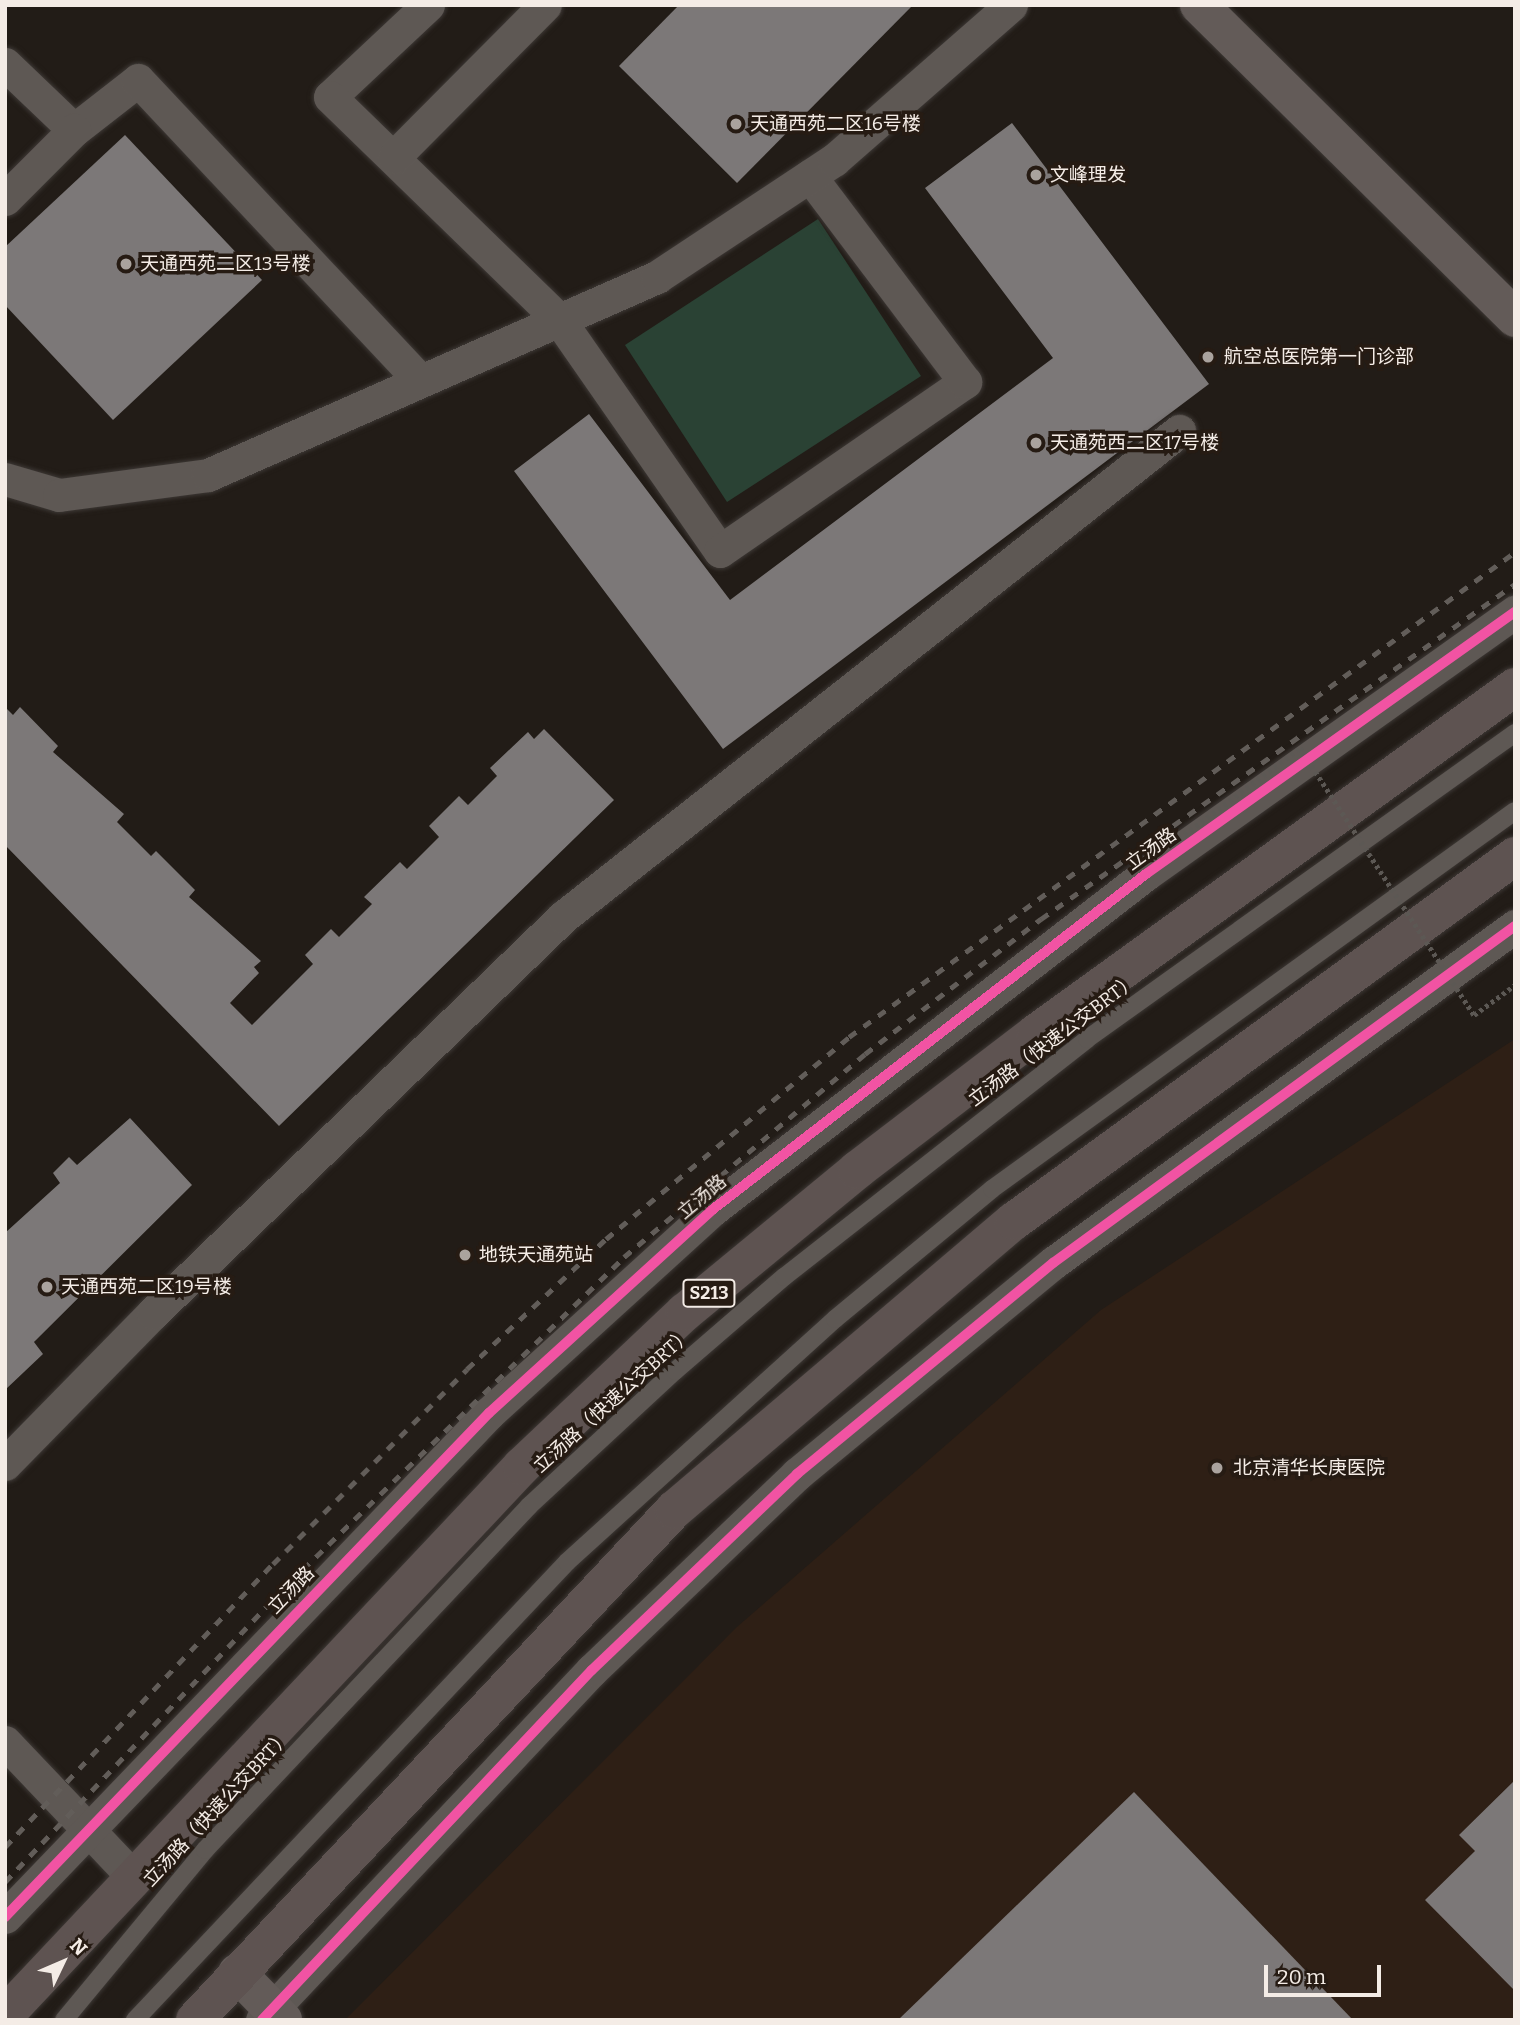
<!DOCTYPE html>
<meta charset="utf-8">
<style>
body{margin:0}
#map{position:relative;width:1520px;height:2025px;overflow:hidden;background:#221c17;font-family:Bitter,"Noto Sans SC",serif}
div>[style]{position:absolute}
.built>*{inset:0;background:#2e1f15}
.green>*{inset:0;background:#2a4234}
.building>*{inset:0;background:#7c7878}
.roads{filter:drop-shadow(0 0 2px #3d3835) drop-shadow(0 0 2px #3d3835)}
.lane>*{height:18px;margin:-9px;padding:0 9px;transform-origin:9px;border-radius:9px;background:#5e5854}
.street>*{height:33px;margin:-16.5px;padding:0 16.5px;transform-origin:16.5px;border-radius:16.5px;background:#5e5854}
.secondary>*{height:38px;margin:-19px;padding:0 19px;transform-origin:19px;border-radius:19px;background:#635b58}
.primary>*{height:38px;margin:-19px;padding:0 19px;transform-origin:19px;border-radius:19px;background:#5e5351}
.rail>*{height:5px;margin-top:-2.5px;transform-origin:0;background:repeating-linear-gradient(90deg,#625d59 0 9px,transparent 0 18px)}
.path-bridge>*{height:4.5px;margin-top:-2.25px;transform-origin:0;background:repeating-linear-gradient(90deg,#5c5854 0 3.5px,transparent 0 7px)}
.cycleway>*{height:10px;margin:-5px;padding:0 5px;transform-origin:5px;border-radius:5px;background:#f153a3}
.dots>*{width:19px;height:19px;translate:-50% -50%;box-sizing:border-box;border:4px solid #261b13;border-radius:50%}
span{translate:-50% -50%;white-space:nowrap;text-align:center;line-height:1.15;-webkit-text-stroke:7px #261b13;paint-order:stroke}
.shield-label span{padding:2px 5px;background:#261b13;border:2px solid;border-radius:5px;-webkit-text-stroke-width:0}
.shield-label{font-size:18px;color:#f4ece6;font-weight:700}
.poi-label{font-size:19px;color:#f4ece6}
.left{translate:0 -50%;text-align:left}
.street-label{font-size:19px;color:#f4ece6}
.frame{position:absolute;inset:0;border:7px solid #f4ece6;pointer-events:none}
.north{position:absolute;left:28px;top:1927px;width:70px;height:70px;-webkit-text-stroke:5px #261b13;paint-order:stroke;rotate:46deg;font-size:19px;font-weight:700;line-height:28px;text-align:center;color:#f4ece6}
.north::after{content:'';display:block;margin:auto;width:24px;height:32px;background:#f4ece6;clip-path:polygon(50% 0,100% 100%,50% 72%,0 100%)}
.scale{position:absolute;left:1264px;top:1965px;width:117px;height:32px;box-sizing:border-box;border:4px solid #f4ece6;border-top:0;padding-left:9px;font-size:21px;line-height:24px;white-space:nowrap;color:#f4ece6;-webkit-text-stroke:5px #261b13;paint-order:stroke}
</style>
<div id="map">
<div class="built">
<i style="clip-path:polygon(1515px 1039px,1515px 2020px,345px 2020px,737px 1627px,1101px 1310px)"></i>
</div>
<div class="green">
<i style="clip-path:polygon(818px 219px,921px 376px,727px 502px,625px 345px)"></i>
</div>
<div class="building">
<i style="clip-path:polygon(679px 5px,913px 5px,737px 183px,619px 66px)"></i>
<i style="clip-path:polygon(1012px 123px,1209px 384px,723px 749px,514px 471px,589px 414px,730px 600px,1053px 358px,925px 188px)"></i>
<i style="clip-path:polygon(125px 135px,262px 280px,113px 420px,5px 305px,5px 247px)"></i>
<i style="clip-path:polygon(5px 707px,13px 715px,20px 707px,58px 746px,53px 752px,124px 814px,117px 822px,151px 856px,156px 851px,195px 890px,189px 897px,261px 961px,254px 967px,259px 973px,230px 1003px,252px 1025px,313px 964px,305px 955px,331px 929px,339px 937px,372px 904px,364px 897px,400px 862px,407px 869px,439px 837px,429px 826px,459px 796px,468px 805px,497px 776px,490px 768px,528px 732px,534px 739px,544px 729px,614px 800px,279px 1126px,5px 845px)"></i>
<i style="clip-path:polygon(130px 1118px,192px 1185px,34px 1342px,43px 1354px,5px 1390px,5px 1233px,60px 1183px,53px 1173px,69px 1157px,77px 1165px)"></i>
<i style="clip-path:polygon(1515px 1780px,1515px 1991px,1425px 1900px,1475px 1851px,1459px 1835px)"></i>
<i style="clip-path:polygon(1134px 1792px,1353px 2020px,898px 2020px)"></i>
</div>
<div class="roads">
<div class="lane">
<i style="left:64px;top:2020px;width:221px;rotate:-50.3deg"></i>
<i style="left:205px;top:1850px;width:473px;rotate:-46.7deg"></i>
<i style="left:529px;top:1506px;width:199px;rotate:-42.8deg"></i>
<i style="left:675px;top:1371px;width:144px;rotate:-40.8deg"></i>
<i style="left:784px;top:1277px;width:385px;rotate:-38.1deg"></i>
<i style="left:1087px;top:1039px;width:526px;rotate:-35.56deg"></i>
<i style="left:135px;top:2020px;width:630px;rotate:-46.67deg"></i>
<i style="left:567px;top:1562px;width:362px;rotate:-42.2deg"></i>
<i style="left:835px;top:1319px;width:204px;rotate:-39.6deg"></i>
<i style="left:992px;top:1189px;width:645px;rotate:-35.86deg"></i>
</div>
<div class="street">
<i style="left:428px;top:5px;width:134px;rotate:136.8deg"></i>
<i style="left:330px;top:97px;width:321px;rotate:44.2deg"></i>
<i style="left:560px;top:321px;width:280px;rotate:55.2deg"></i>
<i style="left:720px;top:551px;width:298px;rotate:-34.6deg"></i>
<i style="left:965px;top:382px;width:258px;rotate:-127deg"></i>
<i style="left:5px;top:64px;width:95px;rotate:43.7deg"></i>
<i style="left:74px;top:130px;width:81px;rotate:-38deg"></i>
<i style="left:138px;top:80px;width:412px;rotate:46.8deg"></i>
<i style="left:394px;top:157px;width:214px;rotate:-45.2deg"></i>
<i style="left:5px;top:199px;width:98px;rotate:-45deg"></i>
<i style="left:5px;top:479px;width:56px;rotate:16.5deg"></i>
<i style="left:59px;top:495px;width:150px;rotate:-7.6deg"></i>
<i style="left:208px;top:475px;width:491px;rotate:-23.8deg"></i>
<i style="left:657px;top:277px;width:212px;rotate:-33.5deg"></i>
<i style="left:834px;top:160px;width:235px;rotate:-41.2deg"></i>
<i style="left:5px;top:1464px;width:211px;rotate:-45.6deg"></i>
<i style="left:153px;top:1313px;width:570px;rotate:-44deg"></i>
<i style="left:563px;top:917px;width:785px;rotate:-38.27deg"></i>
<i style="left:5px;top:1742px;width:186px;rotate:46.5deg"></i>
<i style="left:5px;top:1917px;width:699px;rotate:-46.16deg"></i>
<i style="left:489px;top:1413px;width:302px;rotate:-42.3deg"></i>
<i style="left:712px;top:1210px;width:549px;rotate:-37.75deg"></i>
<i style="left:1146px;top:874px;width:453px;rotate:-35.4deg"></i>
<i style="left:262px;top:2020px;width:481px;rotate:-46.7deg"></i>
<i style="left:592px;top:1670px;width:284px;rotate:-43.7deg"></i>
<i style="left:797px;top:1474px;width:332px;rotate:-39.5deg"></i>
<i style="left:1053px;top:1263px;width:572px;rotate:-36.11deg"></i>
</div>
<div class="secondary">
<i style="left:1199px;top:5px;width:445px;rotate:44.7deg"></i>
<i style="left:237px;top:1973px;width:66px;rotate:45.6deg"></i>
</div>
<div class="primary">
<i style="left:5px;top:2015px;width:754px;rotate:-46.72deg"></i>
<i style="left:522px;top:1466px;width:224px;rotate:-43.4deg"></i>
<i style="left:685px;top:1312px;width:223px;rotate:-39.5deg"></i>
<i style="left:857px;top:1170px;width:225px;rotate:-37.4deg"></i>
<i style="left:1036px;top:1033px;width:591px;rotate:-35.84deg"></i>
<i style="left:195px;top:2020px;width:700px;rotate:-46.8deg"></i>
<i style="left:674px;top:1510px;width:446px;rotate:-40.4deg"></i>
<i style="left:1014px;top:1221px;width:620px;rotate:-36.07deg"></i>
</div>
</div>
<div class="rail">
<i style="left:5px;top:1847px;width:390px;rotate:-46.6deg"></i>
<i style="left:273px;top:1564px;width:275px;rotate:-45.1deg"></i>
<i style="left:467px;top:1369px;width:190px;rotate:-43.1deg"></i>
<i style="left:606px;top:1239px;width:316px;rotate:-39.7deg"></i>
<i style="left:849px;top:1037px;width:824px;rotate:-36.06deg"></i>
<i style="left:5px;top:1882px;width:414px;rotate:-46.5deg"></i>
<i style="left:290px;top:1582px;width:466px;rotate:-44.2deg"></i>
<i style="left:624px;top:1257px;width:315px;rotate:-40.1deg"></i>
<i style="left:865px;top:1054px;width:222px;rotate:-37.5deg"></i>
<i style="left:1041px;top:919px;width:580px;rotate:-35.25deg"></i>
</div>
<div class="path-bridge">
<i style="left:1173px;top:843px;width:159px;rotate:-36.8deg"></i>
<i style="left:1300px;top:748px;width:319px;rotate:56.9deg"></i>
<i style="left:1474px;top:1015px;width:51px;rotate:-36.2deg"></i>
</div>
<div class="cycleway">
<i style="left:5px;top:1917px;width:699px;rotate:-46.16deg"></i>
<i style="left:489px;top:1413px;width:302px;rotate:-42.3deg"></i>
<i style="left:712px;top:1210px;width:549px;rotate:-37.75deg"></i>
<i style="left:1146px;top:874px;width:453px;rotate:-35.4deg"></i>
<i style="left:262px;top:2020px;width:481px;rotate:-46.7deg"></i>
<i style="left:592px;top:1670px;width:284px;rotate:-43.7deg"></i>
<i style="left:797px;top:1474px;width:332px;rotate:-39.5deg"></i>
<i style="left:1053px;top:1263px;width:572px;rotate:-36.11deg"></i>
</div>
<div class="dots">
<i style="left:736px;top:124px;background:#aaa39e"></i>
<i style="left:1036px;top:175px;background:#aaa39e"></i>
<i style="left:126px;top:264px;background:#aaa39e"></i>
<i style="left:1208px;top:357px;background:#aaa39e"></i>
<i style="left:1036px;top:443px;background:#aaa39e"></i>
<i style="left:465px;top:1255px;background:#aaa39e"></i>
<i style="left:47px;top:1287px;background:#aaa39e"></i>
<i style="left:1217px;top:1468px;background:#aaa39e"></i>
</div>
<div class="shield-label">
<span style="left:709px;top:1293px">S213</span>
</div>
<div class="poi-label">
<span class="left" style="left:750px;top:124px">天通西苑二区16号楼</span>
<span class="left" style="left:1050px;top:175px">文峰理发</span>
<span class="left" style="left:140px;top:264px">天通西苑二区13号楼</span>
<span class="left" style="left:1224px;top:357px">航空总医院第一门诊部</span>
<span class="left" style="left:1050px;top:443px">天通苑西二区17号楼</span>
<span class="left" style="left:479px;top:1255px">地铁天通苑站</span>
<span class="left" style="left:61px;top:1287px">天通西苑二区19号楼</span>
<span class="left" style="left:1233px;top:1468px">北京清华长庚医院</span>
</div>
<div class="street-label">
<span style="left:1151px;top:849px;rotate:-36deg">立汤路</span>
<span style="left:1053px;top:1040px;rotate:-37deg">立汤路（快速公交BRT）</span>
<span style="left:702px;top:1197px;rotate:-40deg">立汤路</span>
<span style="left:613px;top:1400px;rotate:-42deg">立汤路（快速公交BRT）</span>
<span style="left:291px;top:1590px;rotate:-46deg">立汤路</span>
<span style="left:217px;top:1808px;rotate:-47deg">立汤路（快速公交BRT）</span>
</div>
<div class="frame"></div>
<div class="north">N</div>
<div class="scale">20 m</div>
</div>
